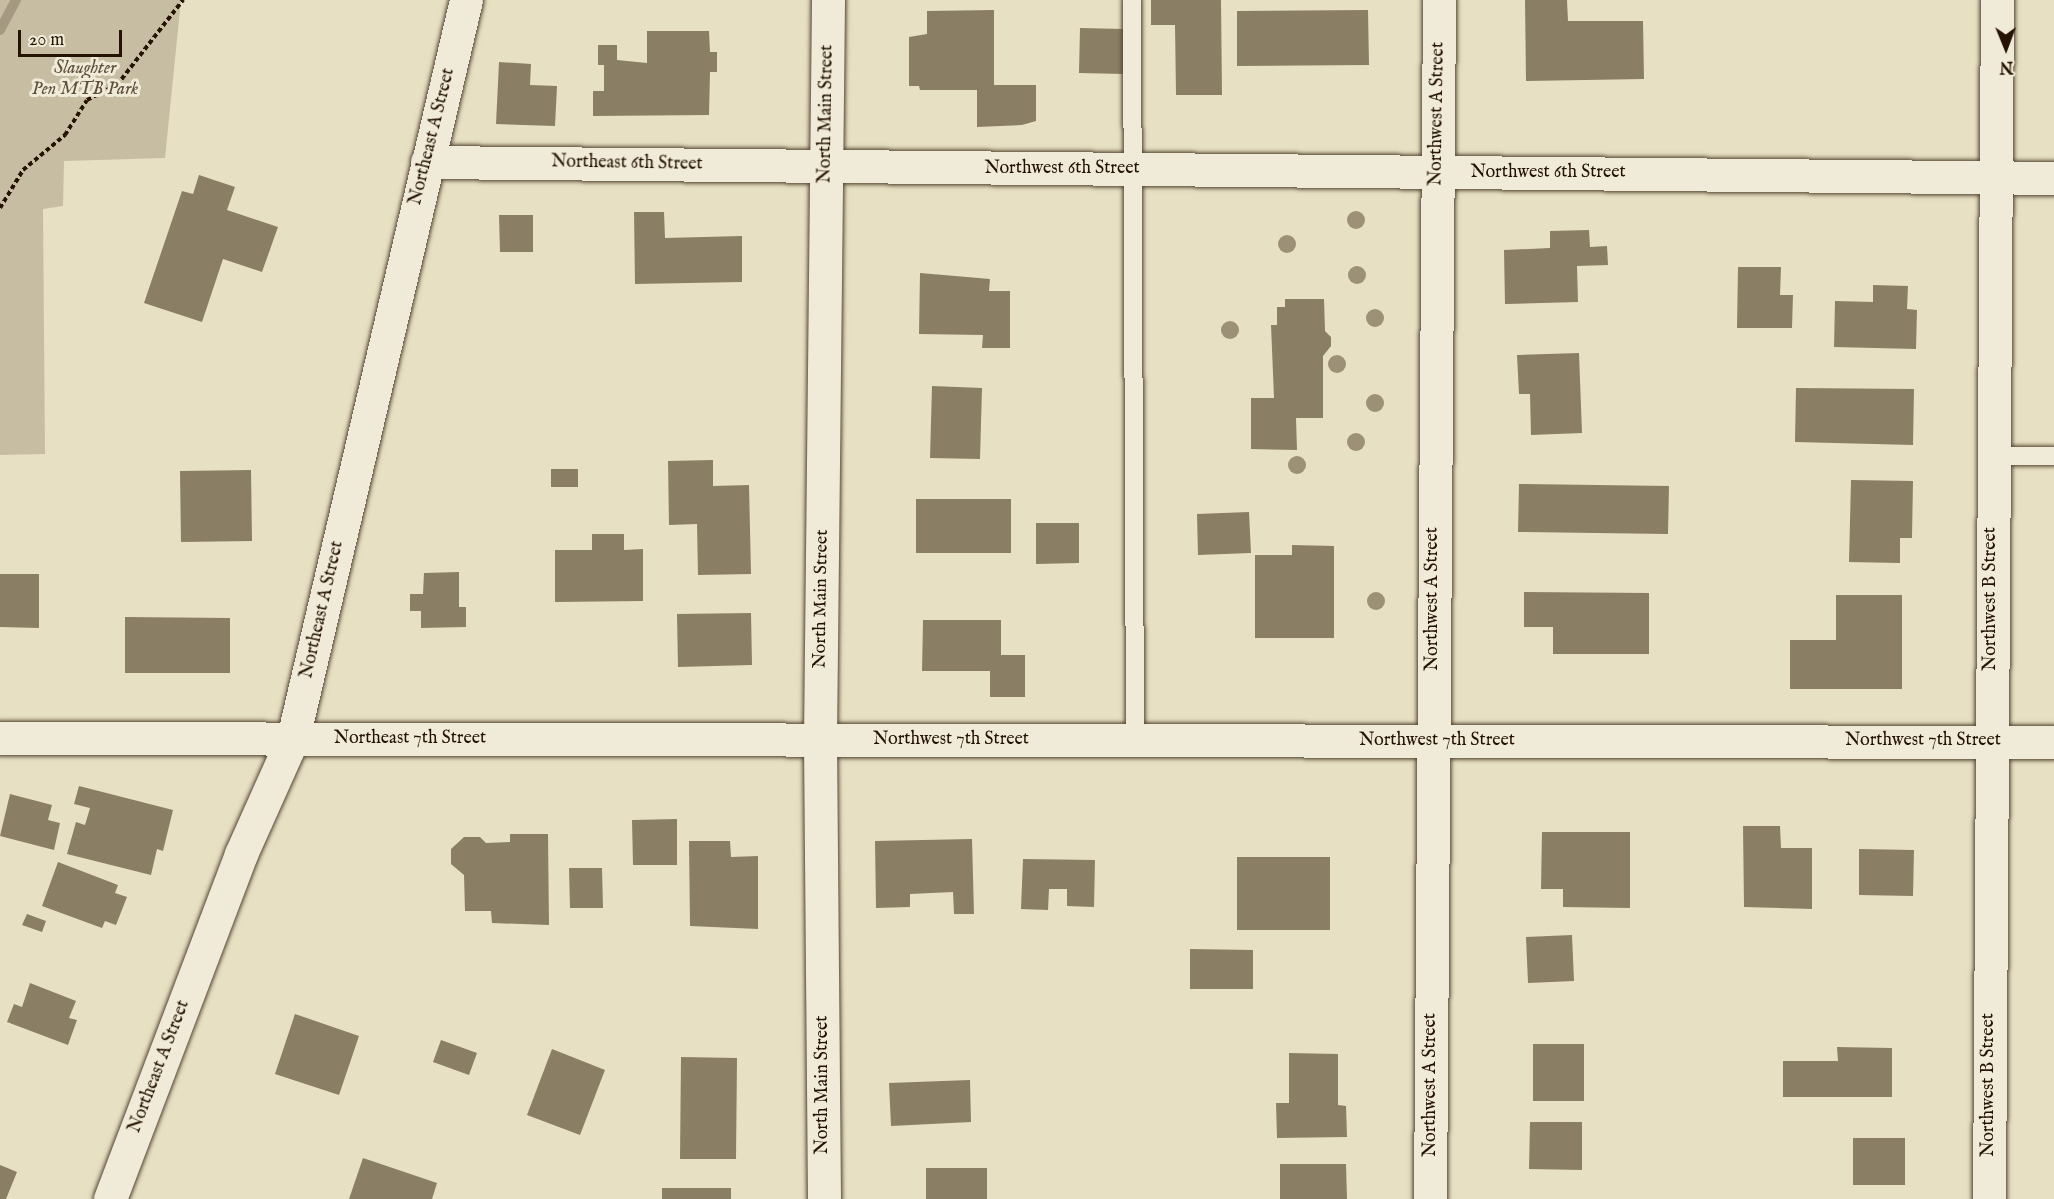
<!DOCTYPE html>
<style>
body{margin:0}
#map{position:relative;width:2054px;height:1199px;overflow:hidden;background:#e8e0c3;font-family:"IM FELL English",serif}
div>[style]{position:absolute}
.green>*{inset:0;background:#c7bda2}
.stream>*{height:10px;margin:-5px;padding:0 5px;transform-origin:5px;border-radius:5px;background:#a59a81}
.building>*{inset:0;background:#8a7e65}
.path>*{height:4px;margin-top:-2px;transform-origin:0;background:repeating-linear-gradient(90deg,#241300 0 4.5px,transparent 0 7.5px)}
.roads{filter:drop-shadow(0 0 2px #554631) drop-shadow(0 0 2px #554631)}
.service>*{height:18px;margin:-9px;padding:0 9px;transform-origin:9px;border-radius:9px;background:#f0ebd8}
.minor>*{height:33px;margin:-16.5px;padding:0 16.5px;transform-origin:16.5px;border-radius:16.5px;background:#f0ebd8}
.tertiary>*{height:33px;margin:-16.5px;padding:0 16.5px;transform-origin:16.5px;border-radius:16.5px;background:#f0ebd8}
.trees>*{width:18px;height:18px;margin:-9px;border-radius:50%;background:#9c9077}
span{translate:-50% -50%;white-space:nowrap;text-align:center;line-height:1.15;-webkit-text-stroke:6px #f0ebd8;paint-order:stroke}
.park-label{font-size:18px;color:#5d4e39;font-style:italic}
.street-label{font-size:18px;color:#241300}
.north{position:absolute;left:1976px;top:18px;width:60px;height:60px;-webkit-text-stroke:4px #f0ebd8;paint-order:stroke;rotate:179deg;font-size:16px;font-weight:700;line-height:24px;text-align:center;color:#241300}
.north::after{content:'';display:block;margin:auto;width:21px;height:27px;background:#241300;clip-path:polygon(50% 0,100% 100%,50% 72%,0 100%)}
.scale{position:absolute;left:18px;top:30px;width:104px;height:27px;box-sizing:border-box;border:3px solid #241300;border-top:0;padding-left:8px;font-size:18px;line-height:21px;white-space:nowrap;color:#241300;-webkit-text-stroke:4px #f0ebd8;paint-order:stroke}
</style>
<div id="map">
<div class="green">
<i style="clip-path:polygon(0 0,181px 0,165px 158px,64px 161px,63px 206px,43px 209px,45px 454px,0 455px)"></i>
</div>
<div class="stream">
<i style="left:0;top:30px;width:34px;rotate:-62deg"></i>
</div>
<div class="building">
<i style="clip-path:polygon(1151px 0,1221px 0,1222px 95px,1176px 95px,1175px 25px,1151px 25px)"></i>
<i style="clip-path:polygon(1525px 0,1567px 0,1568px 21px,1643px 21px,1644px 79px,1526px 81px)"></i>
<i style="clip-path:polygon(994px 10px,994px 85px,1036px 85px,1036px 121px,1022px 125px,977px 127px,977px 90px,920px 90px,919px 86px,909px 86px,909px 37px,927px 34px,927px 11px)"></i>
<i style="clip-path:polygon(1368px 10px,1369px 65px,1237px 66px,1237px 11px)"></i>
<i style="clip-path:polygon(1080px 28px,1124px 29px,1123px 74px,1079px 73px)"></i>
<i style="clip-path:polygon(647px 31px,709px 31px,710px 52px,717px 52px,717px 72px,710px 72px,709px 115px,593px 116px,593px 91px,604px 91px,604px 65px,598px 65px,598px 45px,617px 45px,617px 60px,647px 63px)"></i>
<i style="clip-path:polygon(499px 62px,531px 64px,530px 85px,557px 86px,555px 126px,496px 124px)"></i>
<i style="clip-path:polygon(199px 175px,235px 187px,227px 210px,278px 227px,262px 272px,223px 259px,202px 322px,144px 303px,182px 191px,193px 194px)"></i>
<i style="clip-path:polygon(634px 212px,664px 212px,665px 238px,742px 236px,742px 282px,635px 284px)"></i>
<i style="clip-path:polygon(499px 215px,533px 215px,533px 252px,500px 252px)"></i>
<i style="clip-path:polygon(1589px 230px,1590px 247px,1607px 246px,1608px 265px,1577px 266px,1578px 302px,1505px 304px,1504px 250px,1550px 248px,1550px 231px)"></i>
<i style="clip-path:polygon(1738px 267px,1781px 267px,1780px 295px,1793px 295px,1792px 328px,1737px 328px)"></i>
<i style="clip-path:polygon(920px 273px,990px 279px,989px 291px,1010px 291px,1010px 348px,982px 348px,983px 335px,919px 334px)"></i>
<i style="clip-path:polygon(1873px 285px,1908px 286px,1907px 309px,1917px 310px,1916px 349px,1834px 347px,1835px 301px,1873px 302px)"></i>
<i style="clip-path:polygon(1285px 299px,1324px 299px,1325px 331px,1331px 337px,1331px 346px,1323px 356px,1323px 418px,1296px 418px,1297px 450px,1251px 449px,1251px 398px,1274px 398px,1271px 325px,1277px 325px,1277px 307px,1285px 307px)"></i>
<i style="clip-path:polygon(1579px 353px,1582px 433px,1531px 435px,1530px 394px,1519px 394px,1517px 355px)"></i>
<i style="clip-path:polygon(932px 386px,982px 388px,980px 459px,930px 458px)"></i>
<i style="clip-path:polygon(1796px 388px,1914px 389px,1913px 445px,1795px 442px)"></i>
<i style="clip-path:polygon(713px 460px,713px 486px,749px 485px,751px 574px,698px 575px,697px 524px,669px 525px,668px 461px)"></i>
<i style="clip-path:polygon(551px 469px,578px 469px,578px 487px,551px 487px)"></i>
<i style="clip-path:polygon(251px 470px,252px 541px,181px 542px,180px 471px)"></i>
<i style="clip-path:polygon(1851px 480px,1913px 481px,1912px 538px,1900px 538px,1900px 563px,1849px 562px)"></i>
<i style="clip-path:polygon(1519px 484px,1669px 486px,1668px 534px,1518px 532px)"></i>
<i style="clip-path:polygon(916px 499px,1011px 499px,1011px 553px,916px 553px)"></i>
<i style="clip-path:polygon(1249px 512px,1251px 553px,1198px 555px,1197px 514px)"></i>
<i style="clip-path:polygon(1036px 523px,1079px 523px,1079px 563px,1036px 564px)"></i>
<i style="clip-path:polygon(592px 534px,624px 534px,624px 550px,643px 549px,643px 601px,555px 602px,555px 550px,592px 550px)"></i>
<i style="clip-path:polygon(1292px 545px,1334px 546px,1334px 638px,1255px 638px,1255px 555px,1292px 555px)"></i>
<i style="clip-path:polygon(459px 572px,459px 607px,466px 607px,466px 627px,421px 628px,421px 611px,410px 611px,410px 594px,423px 594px,424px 573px)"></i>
<i style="clip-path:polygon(0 574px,39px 574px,39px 628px,0 627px)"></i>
<i style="clip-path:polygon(1524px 592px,1649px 593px,1649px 654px,1553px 654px,1553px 627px,1524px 627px)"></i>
<i style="clip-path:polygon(1836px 595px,1902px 595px,1902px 689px,1790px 689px,1790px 640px,1836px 640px)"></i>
<i style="clip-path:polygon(751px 613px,752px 665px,678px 667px,677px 614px)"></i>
<i style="clip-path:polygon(125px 617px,230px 618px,230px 673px,125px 673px)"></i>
<i style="clip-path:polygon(923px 620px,1001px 620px,1001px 655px,1025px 655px,1025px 697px,990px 697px,990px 671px,922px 671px)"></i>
<i style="clip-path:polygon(79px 786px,173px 810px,163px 851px,157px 849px,151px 875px,67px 854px,76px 822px,85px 825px,90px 808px,74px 804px)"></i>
<i style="clip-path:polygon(10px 794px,52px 805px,48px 820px,60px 823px,54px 850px,0 836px)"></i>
<i style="clip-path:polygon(677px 819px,677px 865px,633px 865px,632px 820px)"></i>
<i style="clip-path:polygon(1743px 826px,1780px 826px,1781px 848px,1812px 848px,1812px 909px,1744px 907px)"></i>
<i style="clip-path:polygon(1542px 832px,1630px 832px,1630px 908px,1563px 907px,1563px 889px,1541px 889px)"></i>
<i style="clip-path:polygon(510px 834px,548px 834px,549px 925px,492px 923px,491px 911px,465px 911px,464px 875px,451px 864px,451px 849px,464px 837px,480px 837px,486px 843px,510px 842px)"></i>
<i style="clip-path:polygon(972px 839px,974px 914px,954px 914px,953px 892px,910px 894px,910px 907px,876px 908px,875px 841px)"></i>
<i style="clip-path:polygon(689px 841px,730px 841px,731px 857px,758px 856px,758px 929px,690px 926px)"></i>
<i style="clip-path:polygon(1859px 849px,1914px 850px,1913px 896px,1859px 895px)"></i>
<i style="clip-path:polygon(1237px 857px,1330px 857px,1330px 930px,1237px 930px)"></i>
<i style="clip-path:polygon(1023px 859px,1095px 860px,1094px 907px,1067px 906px,1067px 889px,1049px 889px,1048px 910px,1021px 909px)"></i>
<i style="clip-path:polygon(58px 862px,118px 885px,115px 893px,127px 897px,116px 925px,105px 921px,102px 928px,42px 906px)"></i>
<i style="clip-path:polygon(569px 868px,602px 868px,603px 908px,570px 908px)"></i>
<i style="clip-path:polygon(27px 914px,46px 921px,42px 932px,22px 925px)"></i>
<i style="clip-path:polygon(1572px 935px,1574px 981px,1528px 983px,1526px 937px)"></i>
<i style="clip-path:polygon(1190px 949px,1253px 950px,1253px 989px,1190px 989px)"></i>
<i style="clip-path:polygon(30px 983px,76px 1001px,69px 1018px,77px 1020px,68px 1045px,7px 1022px,14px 1004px,22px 1007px)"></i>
<i style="clip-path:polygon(295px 1014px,359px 1036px,339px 1095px,275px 1074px)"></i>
<i style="clip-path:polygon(441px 1040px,477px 1053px,469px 1075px,433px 1062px)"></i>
<i style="clip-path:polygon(1533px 1044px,1584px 1044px,1584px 1101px,1533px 1101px)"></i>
<i style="clip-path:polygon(1837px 1047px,1892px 1048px,1892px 1097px,1783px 1097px,1783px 1061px,1838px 1061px)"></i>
<i style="clip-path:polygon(552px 1049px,605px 1070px,580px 1135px,527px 1115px)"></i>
<i style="clip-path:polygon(1289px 1053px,1338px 1054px,1338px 1105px,1346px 1106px,1347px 1137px,1277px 1138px,1276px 1103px,1289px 1103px)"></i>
<i style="clip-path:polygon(681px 1057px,737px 1058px,736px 1159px,680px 1159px)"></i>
<i style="clip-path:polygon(970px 1080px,971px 1122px,891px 1126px,889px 1083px)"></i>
<i style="clip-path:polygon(1530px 1122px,1582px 1122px,1582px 1170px,1529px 1169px)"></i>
<i style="clip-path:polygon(1853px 1138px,1905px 1138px,1905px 1185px,1853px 1185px)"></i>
<i style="clip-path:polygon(363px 1158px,437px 1183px,432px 1199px,349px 1199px)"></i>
<i style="clip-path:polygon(1280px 1164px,1346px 1164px,1347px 1199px,1280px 1199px)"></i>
<i style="clip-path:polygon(0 1165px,17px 1172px,6px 1199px,0 1199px)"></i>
<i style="clip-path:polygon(926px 1168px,987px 1168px,987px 1199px,926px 1199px)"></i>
<i style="clip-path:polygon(662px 1188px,731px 1188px,731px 1199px,662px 1199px)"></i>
</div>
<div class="path">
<i style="left:0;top:208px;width:44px;rotate:-58.8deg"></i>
<i style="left:23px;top:170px;width:55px;rotate:-39.8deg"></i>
<i style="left:65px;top:135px;width:41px;rotate:-57.8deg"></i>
<i style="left:87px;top:100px;width:34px;rotate:-27deg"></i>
<i style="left:117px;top:85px;width:108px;rotate:-52.2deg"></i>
</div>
<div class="roads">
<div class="service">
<i style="left:1132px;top:0;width:740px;rotate:89.77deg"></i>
<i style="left:1993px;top:456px;width:61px"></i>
</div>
<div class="minor">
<i style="left:427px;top:162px;width:1627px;rotate:0.56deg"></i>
<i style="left:0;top:738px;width:2054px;rotate:0.11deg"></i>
<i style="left:110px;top:1199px;width:369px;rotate:-69.2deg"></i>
<i style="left:241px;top:854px;width:127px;rotate:-65.9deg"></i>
<i style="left:293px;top:738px;width:758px;rotate:-76.81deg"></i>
<i style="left:824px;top:1199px;width:459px;rotate:-90.5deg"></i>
<i style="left:820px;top:740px;width:740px;rotate:-89.38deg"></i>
<i style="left:1989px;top:1199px;width:1199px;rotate:-89.62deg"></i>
</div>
<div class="tertiary">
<i style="left:1430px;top:1199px;width:1199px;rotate:-89.57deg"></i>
</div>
</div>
<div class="trees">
<i style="left:1356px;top:220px"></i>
<i style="left:1287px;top:244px"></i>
<i style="left:1357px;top:275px"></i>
<i style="left:1375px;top:318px"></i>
<i style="left:1230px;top:330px"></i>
<i style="left:1337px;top:364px"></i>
<i style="left:1375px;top:403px"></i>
<i style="left:1356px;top:442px"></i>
<i style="left:1297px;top:465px"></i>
<i style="left:1376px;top:601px"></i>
</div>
<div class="park-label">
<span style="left:85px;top:80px">Slaughter<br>Pen MTB Park</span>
</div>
<div class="street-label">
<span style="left:827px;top:114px;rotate:-89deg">North Main Street</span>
<span style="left:1438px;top:114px;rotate:-89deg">Northwest A Street</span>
<span style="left:433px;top:137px;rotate:-76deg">Northeast A Street</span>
<span style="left:627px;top:164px;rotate:1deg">Northeast 6th Street</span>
<span style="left:1062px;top:169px">Northwest 6th Street</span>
<span style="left:1548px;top:173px">Northwest 6th Street</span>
<span style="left:822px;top:599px;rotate:-89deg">North Main Street</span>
<span style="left:1433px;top:599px;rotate:-90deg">Northwest A Street</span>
<span style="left:1991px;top:599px;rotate:-90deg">Northwest B Street</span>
<span style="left:323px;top:610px;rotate:-77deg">Northeast A Street</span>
<span style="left:410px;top:739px">Northeast 7th Street</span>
<span style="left:951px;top:740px">Northwest 7th Street</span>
<span style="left:1437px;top:741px">Northwest 7th Street</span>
<span style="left:1923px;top:741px">Northwest 7th Street</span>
<span style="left:160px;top:1067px;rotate:-69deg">Northeast A Street</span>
<span style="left:823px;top:1085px;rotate:-90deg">North Main Street</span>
<span style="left:1431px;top:1085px;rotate:-90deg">Northwest A Street</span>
<span style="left:1989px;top:1085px;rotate:-90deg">Northwest B Street</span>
</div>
<div class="north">N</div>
<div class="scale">20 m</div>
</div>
